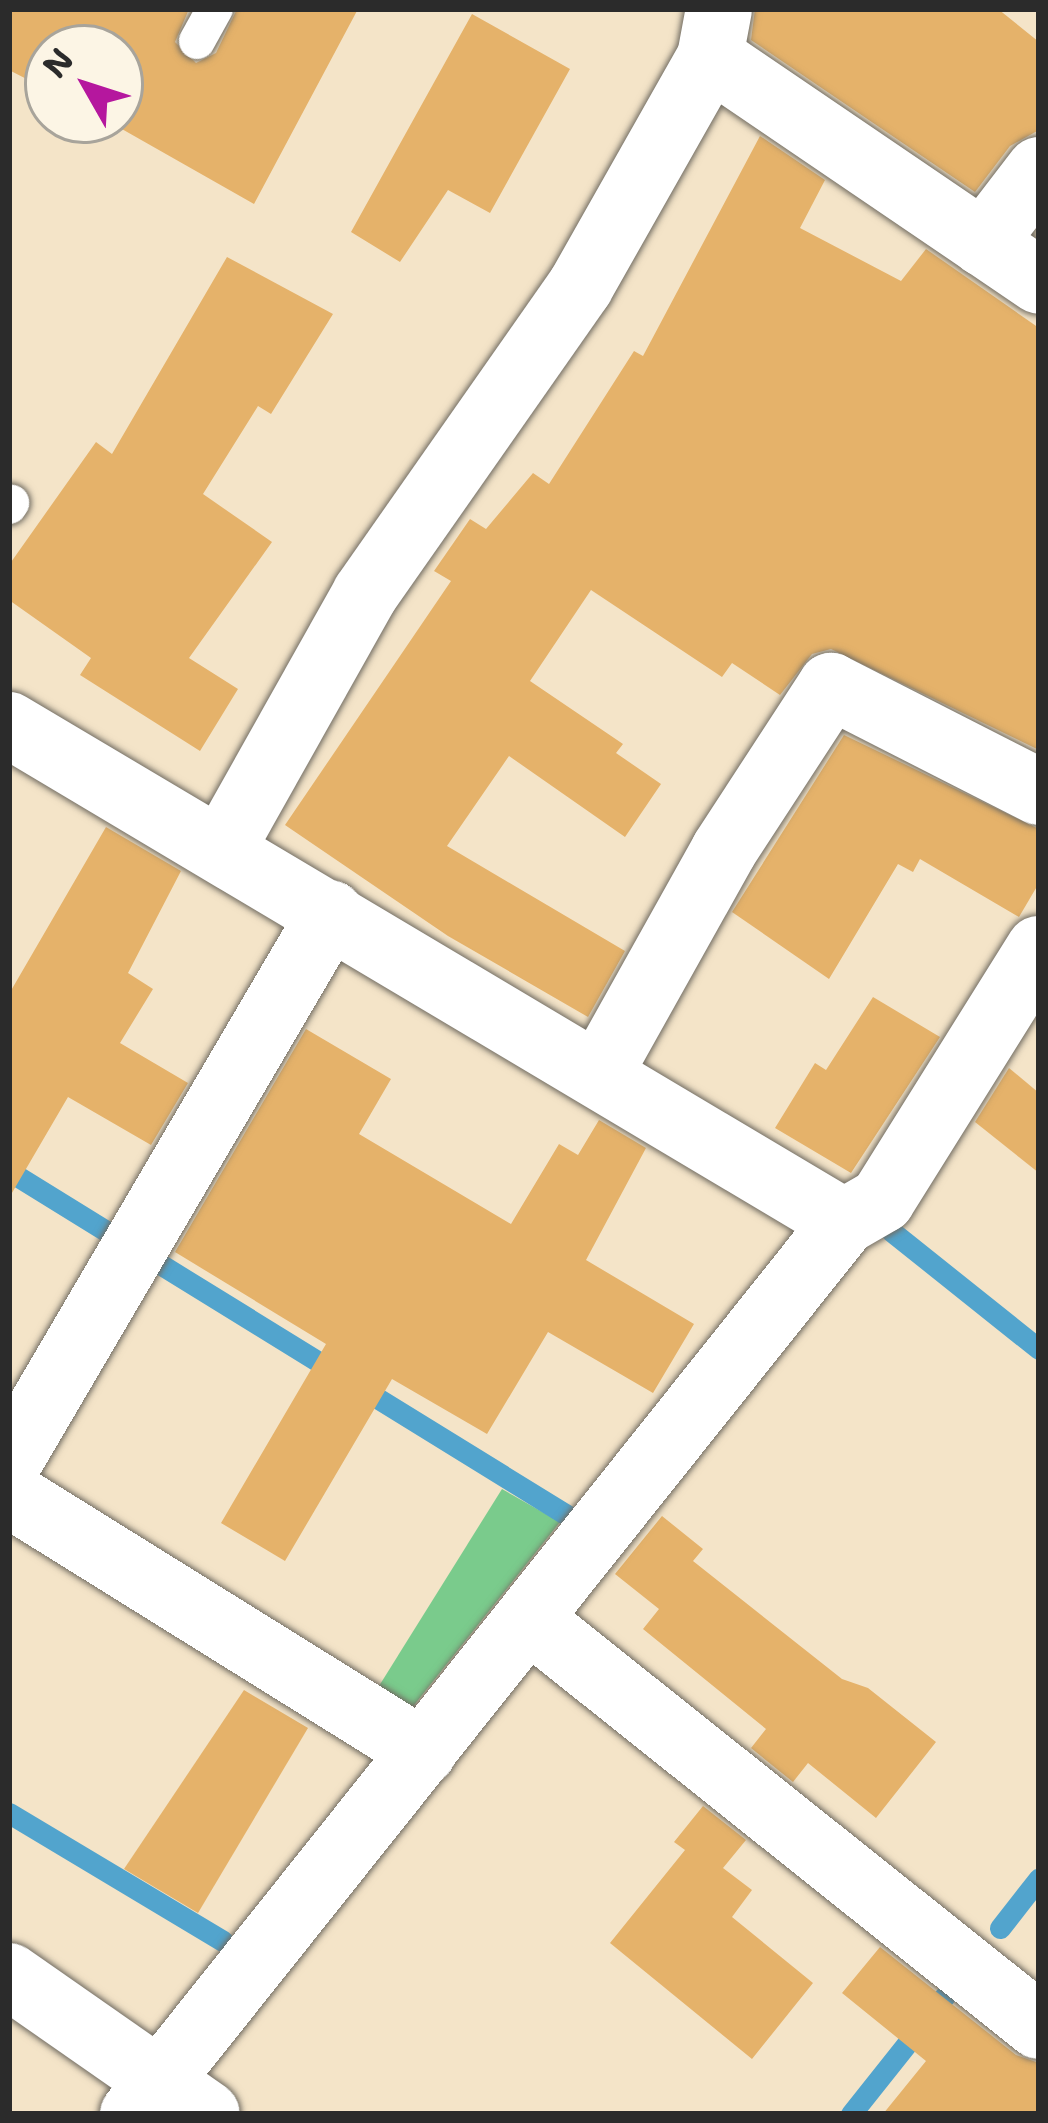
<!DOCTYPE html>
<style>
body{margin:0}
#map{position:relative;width:1048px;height:2123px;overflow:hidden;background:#f4e4c8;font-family:"Shantell Sans",sans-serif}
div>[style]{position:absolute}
.green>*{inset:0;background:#7acb8c}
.stream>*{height:21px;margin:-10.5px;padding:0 10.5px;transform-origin:10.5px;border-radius:10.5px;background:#52a4cd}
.building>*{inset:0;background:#e5b26a}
.roads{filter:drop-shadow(0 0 3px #716c62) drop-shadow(0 0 3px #716c62)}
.service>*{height:36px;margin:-18px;padding:0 18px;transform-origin:18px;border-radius:18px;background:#fff}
.minor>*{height:66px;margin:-33px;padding:0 33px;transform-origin:33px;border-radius:33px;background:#fff}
span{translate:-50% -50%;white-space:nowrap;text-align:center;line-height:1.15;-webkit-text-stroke:9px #fcf5e5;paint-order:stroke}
.frame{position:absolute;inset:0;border:12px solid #2b2b2b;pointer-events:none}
.north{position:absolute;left:24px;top:24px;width:120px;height:120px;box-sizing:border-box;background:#fcf5e5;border:3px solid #a8a49b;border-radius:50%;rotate:309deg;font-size:33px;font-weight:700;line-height:48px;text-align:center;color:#2b2b2b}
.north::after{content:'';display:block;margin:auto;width:42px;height:54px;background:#b5179e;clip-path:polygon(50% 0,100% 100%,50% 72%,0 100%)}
</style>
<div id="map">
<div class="green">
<i style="clip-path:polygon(502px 1489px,560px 1522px,407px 1714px,374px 1694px)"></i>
</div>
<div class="stream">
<i style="left:9px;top:1171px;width:126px;rotate:31.7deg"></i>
<i style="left:891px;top:1231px;width:189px;rotate:38.6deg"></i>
<i style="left:147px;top:1256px;width:506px;rotate:31.68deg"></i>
<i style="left:9px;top:1813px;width:249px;rotate:30.9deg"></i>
<i style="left:1000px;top:1928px;width:63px;rotate:-52deg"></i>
<i style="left:851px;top:2114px;width:151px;rotate:-51.5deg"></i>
</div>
<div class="building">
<i style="clip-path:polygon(9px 9px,189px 9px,175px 42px,196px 63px,216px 53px,237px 9px,358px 9px,254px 204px,106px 120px,120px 120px,120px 48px,48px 48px,48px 90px,9px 70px)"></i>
<i style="clip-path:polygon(755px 9px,998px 9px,1039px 42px,1039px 130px,1010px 146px,975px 192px,751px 40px)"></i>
<i style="clip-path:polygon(472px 14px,570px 69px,490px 213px,448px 190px,400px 262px,351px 232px)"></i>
<i style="clip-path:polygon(760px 136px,825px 180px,800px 228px,901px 281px,926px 249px,1039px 328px,1039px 750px,831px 649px,812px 654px,780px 695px,732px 663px,722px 677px,591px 590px,530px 681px,623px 744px,616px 753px,661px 784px,625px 837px,509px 756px,447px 846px,625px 951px,588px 1017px,448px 936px,285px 825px,451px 581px,434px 571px,470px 519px,486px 529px,533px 473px,549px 484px,634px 351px,643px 356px)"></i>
<i style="clip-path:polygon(227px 257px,333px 314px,271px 414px,258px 406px,203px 494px,272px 542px,189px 658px,238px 689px,200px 751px,80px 675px,91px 658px,9px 600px,9px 565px,96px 442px,112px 454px)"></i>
<i style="clip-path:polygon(844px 735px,1039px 829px,1039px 883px,1019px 917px,920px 859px,913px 872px,898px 864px,829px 979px,732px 912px)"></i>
<i style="clip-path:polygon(106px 827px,181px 871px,128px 973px,153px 989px,120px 1043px,188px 1083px,151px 1145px,68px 1097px,9px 1198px,9px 994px)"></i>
<i style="clip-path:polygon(873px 997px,940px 1037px,851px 1173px,775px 1128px,815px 1063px,826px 1070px)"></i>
<i style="clip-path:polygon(306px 1029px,391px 1079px,359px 1134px,511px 1224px,559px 1144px,578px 1155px,599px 1120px,646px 1148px,586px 1260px,694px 1324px,653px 1393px,548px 1332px,487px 1434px,392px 1379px,285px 1561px,221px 1523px,326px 1344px,175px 1252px)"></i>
<i style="clip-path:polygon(1009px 1068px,1039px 1093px,1039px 1173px,975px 1122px)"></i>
<i style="clip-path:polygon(662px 1516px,703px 1549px,693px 1561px,842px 1679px,868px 1688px,936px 1742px,876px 1818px,808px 1763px,793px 1782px,751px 1748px,766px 1729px,643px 1629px,659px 1609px,615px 1574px)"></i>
<i style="clip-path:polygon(244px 1690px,308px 1728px,198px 1913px,124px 1869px)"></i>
<i style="clip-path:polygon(703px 1806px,746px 1840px,723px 1868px,752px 1890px,732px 1917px,813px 1983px,752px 2059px,610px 1943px,685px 1850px,674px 1842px)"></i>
<i style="clip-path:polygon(880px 1947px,1016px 2055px,1039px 2063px,1039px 2114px,883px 2114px,926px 2061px,842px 1993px)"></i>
</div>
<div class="roads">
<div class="service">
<i style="left:197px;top:41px;width:37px;rotate:-61deg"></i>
<i style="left:9px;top:506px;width:4px;rotate:-56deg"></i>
</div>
<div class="minor">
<i style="left:710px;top:57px;width:398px;rotate:34.2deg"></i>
<i style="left:983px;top:243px;width:92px;rotate:-52.5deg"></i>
<i style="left:9px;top:725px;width:972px;rotate:30.76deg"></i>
<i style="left:222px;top:849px;width:292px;rotate:-60.7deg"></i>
<i style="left:365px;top:594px;width:375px;rotate:-55deg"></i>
<i style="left:580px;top:287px;width:264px;rotate:-60.5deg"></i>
<i style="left:710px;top:57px;width:49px;rotate:-79.4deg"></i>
<i style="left:599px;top:1074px;width:257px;rotate:-60.8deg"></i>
<i style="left:724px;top:850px;width:196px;rotate:-56.9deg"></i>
<i style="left:831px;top:686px;width:233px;rotate:27deg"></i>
<i style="left:9px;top:1462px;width:636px;rotate:-59.61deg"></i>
<i style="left:9px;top:1494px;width:488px;rotate:31.9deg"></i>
<i style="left:530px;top:1620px;width:651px;rotate:38.58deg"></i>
<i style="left:9px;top:1976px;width:241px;rotate:34.9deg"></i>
<i style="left:133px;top:2114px;width:1141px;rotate:-51.44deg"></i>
<i style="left:844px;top:1222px;width:44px;rotate:-30.1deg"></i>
<i style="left:882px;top:1200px;width:296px;rotate:-58deg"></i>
</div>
</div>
<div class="frame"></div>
<div class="north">N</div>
</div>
